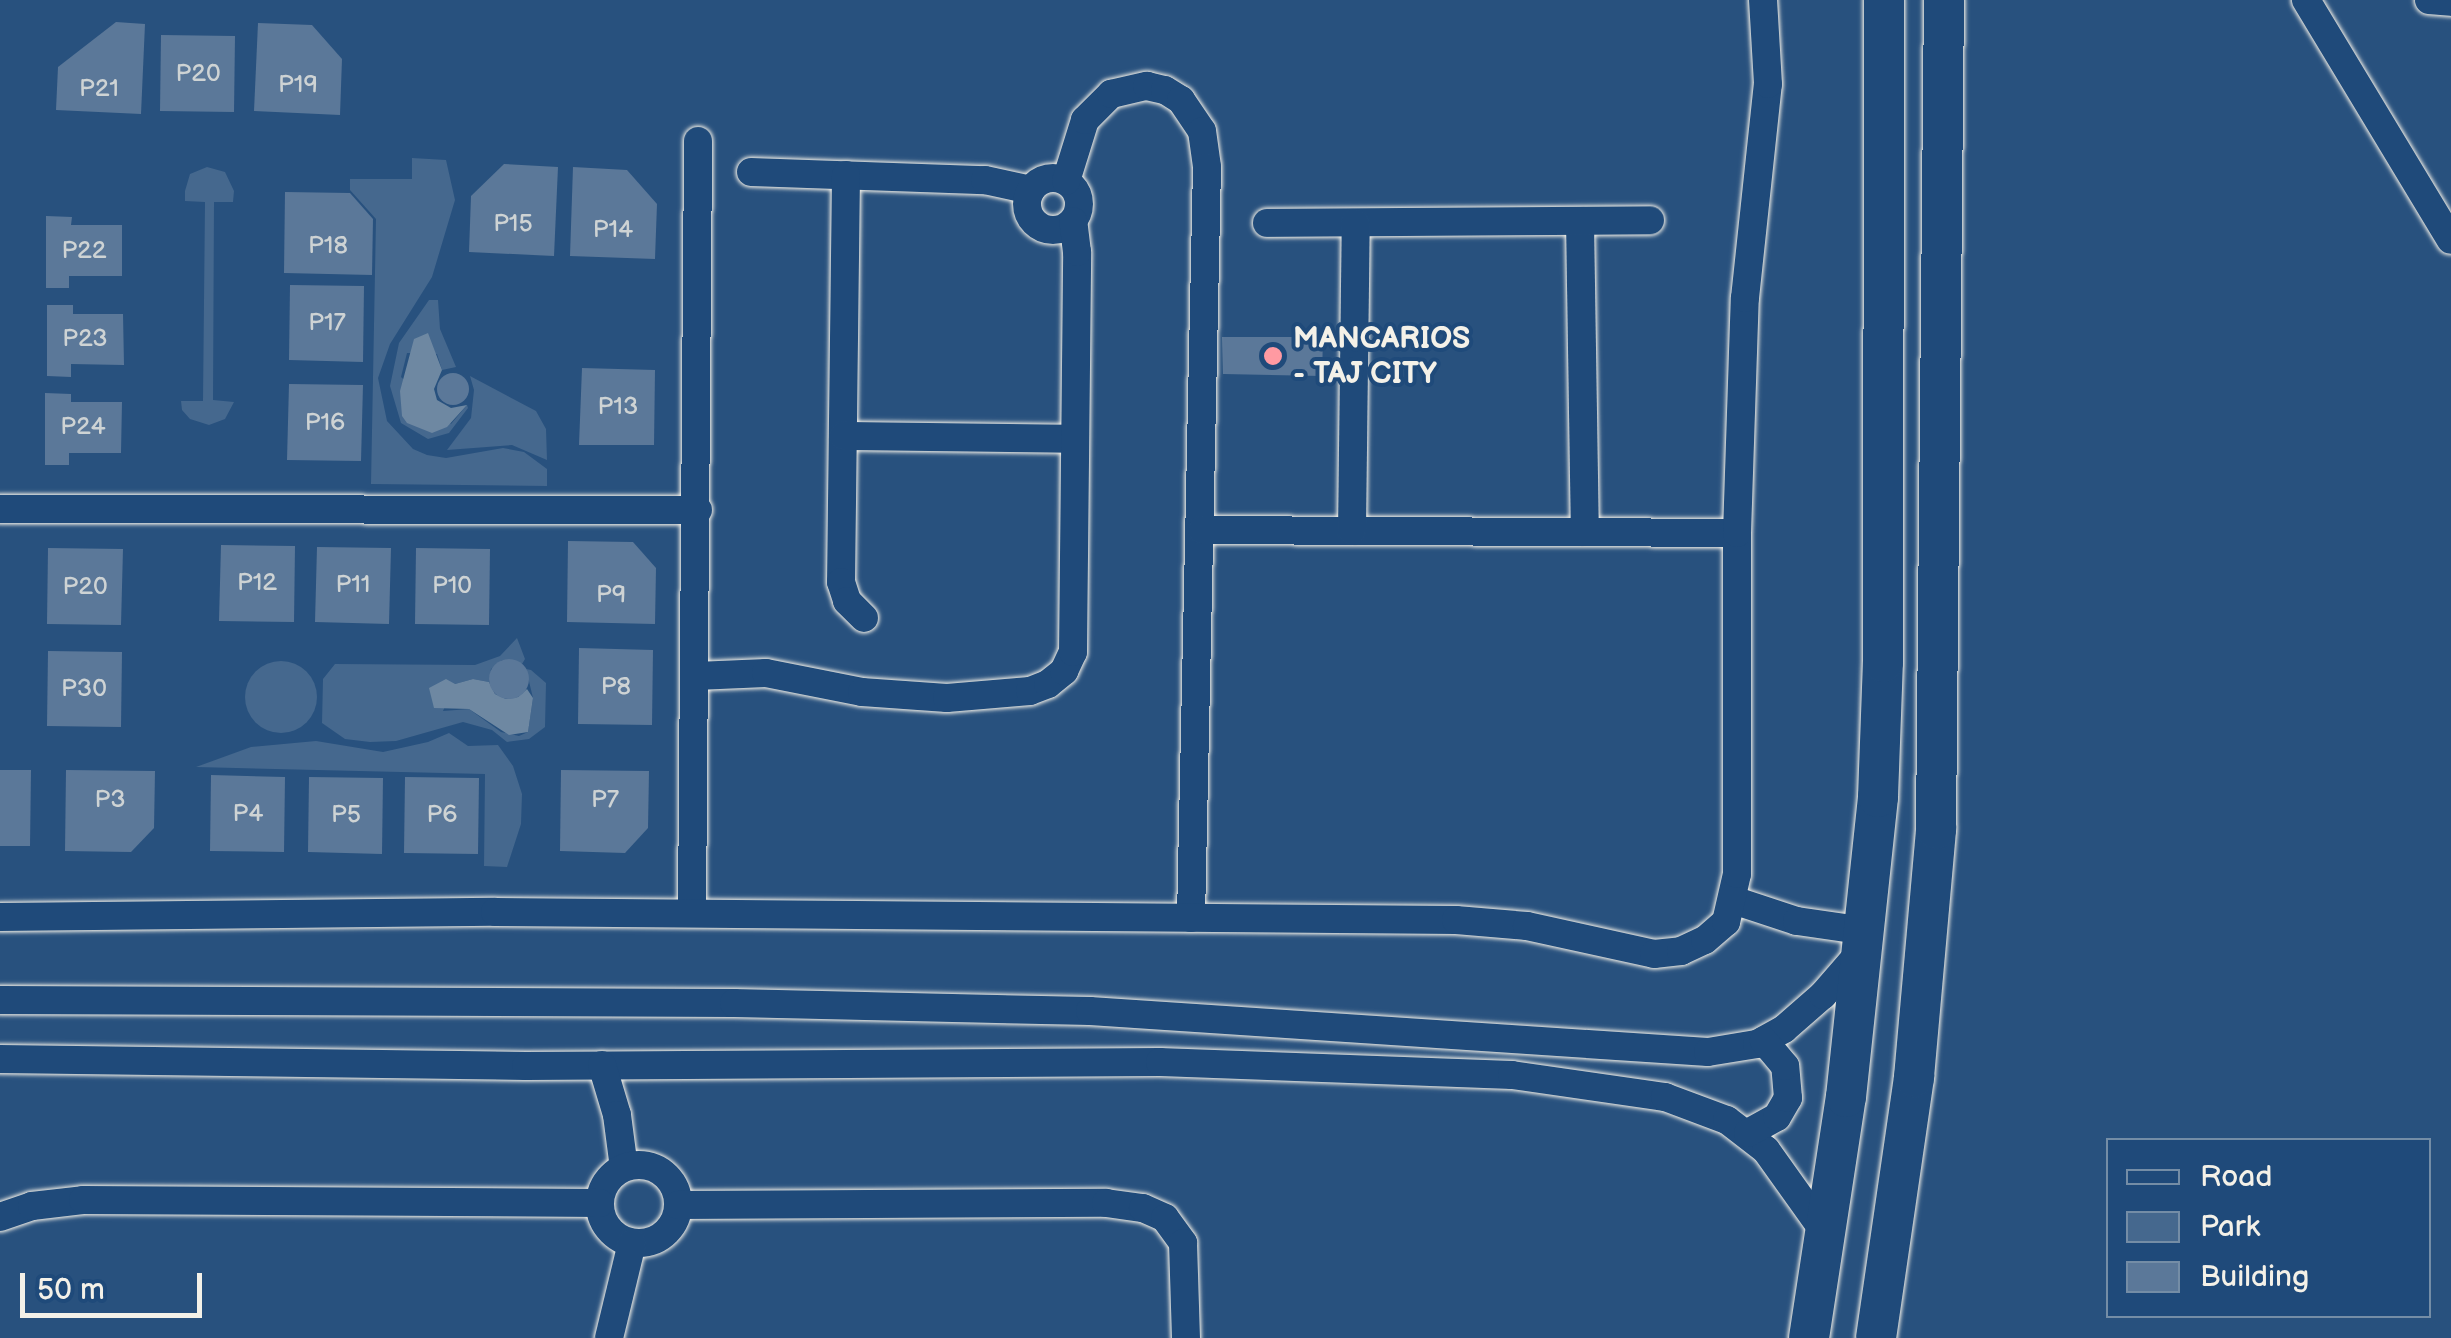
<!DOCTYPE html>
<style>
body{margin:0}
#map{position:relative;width:2451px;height:1338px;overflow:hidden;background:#28517e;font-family:"Balsamiq Sans",sans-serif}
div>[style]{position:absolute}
.green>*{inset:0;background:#45688e}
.round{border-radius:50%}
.water>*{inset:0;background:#6e88a2}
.building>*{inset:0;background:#5b7899}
.roads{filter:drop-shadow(0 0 2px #f4f1e8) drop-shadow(0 0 2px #f4f1e8)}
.minor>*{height:28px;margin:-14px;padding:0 14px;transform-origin:14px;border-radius:14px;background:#1f4a7a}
.minor>.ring{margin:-14px;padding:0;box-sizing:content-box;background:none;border:28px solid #1f4a7a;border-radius:50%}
.secondary>*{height:40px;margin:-20px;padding:0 20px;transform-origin:20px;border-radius:20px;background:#1f4a7a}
.dots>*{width:28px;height:28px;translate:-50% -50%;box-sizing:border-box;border:5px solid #1f4a7a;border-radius:50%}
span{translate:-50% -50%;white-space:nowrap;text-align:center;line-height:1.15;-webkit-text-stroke:8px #1f4a7a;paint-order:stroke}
.number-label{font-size:25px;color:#ced3d4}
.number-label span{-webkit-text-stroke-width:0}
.poi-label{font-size:30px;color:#f4f1e8;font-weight:700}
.left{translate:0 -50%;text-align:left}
.legend{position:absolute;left:2106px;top:1138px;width:325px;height:180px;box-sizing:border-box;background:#1f4a7a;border:2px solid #748da6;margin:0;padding:12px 18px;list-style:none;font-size:30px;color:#f4f1e8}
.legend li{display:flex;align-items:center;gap:20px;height:50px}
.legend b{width:50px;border:2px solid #748da6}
.scale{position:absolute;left:20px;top:1273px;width:182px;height:45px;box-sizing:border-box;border:5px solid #f4f1e8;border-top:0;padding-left:12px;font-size:30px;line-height:35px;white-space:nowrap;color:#f4f1e8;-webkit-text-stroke:8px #1f4a7a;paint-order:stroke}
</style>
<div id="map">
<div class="green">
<i style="clip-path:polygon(412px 158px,446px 160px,455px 200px,432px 277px,390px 344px,378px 378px,387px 421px,413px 449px,427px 455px,446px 458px,503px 448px,524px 452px,547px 469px,547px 486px,371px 484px,376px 219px,350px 190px,350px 179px,412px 179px)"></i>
<i style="clip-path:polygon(207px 167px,225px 172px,234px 191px,233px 202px,214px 202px,213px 400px,234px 402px,225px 419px,209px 425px,190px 419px,182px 410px,181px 401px,203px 401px,205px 202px,185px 201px,185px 191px,190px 174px)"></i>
<i style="clip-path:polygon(429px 300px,438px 300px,440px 329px,456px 367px,442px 370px,437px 354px,407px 353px,401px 377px,451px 424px,467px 405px,468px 408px,449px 433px,428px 439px,401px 423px,390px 386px,399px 343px)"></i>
<i style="clip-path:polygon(470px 376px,536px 411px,546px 429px,547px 460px,512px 445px,447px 450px,471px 418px,474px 390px)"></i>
<i style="clip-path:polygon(517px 638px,525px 659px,522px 664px,502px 660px,491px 669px,489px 682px,473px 679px,455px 684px,443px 711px,469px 709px,501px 732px,519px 736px,528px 732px,533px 698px,526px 669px,531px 670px,546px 683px,545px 727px,529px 739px,507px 742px,492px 730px,463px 722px,396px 741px,370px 742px,345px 739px,322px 723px,323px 679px,335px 664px,475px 665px,500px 656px)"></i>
<i class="round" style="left:245px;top:661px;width:72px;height:72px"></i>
<i style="clip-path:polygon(449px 733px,468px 746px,498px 745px,513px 766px,522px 794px,521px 824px,507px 867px,484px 866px,485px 774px,196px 767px,251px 747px,316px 741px,383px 752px,428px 742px)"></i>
</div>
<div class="water">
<i style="clip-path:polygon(428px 333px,442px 370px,434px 389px,437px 400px,451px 408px,467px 405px,447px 427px,432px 433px,407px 423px,402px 416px,400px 391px,414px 339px)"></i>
<i style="clip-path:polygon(446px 679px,455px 684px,473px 679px,489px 682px,495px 694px,506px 699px,518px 697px,527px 689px,533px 698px,528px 732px,509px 735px,469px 709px,434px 708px,429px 688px)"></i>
</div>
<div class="building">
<i style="clip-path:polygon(116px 22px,145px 24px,141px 114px,56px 110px,58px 67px)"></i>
<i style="clip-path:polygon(258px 23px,312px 25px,342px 59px,340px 115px,254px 111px)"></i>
<i style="clip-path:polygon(161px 35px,235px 36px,234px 112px,160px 111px)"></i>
<i style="clip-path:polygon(504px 164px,558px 167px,554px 256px,469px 252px,471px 196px)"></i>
<i style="clip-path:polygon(573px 167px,627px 170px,657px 204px,655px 259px,570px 256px)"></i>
<i style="clip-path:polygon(285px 192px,350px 193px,373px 219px,372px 275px,284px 273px)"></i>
<i style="clip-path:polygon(46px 216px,72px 217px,71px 225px,122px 225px,122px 276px,69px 276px,69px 288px,46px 288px)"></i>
<i style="clip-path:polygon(290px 285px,364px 286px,363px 362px,289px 360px)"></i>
<i style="clip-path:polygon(47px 305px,73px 305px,73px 314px,123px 314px,124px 365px,71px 364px,71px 377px,47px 376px)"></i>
<i style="clip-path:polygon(1222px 337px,1323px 337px,1322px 376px,1223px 374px)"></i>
<i style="clip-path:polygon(582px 368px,655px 370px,654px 445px,579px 445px)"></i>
<i class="round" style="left:437px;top:373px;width:32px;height:32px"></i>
<i style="clip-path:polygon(289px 384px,363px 385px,361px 461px,287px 460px)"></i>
<i style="clip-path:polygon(45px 393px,71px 394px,71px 402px,122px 402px,121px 453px,69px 453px,69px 465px,45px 465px)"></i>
<i style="clip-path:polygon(568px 541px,633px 542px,656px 568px,655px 624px,567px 622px)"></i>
<i style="clip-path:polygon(221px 545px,295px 546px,294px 622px,219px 621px)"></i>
<i style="clip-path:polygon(317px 547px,391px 548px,389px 624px,315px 622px)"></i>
<i style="clip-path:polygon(48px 548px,123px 549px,121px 625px,47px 624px)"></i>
<i style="clip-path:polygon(416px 548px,490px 549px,489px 625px,415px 624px)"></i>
<i style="clip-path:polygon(579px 648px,653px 650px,652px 725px,578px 724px)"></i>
<i style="clip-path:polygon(48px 651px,122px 652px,121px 727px,47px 726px)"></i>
<i class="round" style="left:489px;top:659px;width:40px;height:40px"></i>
<i style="clip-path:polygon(0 770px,31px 770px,30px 846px,0 846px)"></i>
<i style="clip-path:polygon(66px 770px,155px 771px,154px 828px,131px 852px,65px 851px)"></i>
<i style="clip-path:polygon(561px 770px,649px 771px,648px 828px,625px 853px,560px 851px)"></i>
<i style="clip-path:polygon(211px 775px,285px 777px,284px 852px,210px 851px)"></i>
<i style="clip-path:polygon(309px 777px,383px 778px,382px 854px,308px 852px)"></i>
<i style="clip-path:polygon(405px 777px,479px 778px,478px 854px,404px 853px)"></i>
</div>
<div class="roads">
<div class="minor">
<i style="left:2306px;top:0;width:280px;rotate:58.9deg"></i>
<i style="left:2429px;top:0;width:22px;rotate:5deg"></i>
<i style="left:751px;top:172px;width:234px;rotate:2deg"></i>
<i style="left:985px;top:180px;width:47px;rotate:12.3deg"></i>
<i style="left:846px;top:175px;width:407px;rotate:90.7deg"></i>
<i style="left:841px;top:582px;width:20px;rotate:72deg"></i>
<i style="left:847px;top:601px;width:24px;rotate:45deg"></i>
<i class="ring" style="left:1027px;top:178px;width:24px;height:24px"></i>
<i style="left:1066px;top:181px;width:64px;rotate:-72.7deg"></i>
<i style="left:1085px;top:120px;width:37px;rotate:-45deg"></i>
<i style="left:1111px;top:94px;width:37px;rotate:-13deg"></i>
<i style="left:1147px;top:86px;width:18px;rotate:13deg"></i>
<i style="left:1165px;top:90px;width:19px;rotate:32deg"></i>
<i style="left:1181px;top:100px;width:37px;rotate:56deg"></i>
<i style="left:1202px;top:131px;width:36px;rotate:82deg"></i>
<i style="left:1207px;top:167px;width:751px;rotate:91.22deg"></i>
<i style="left:1580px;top:221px;width:311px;rotate:89.1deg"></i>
<i style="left:1267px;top:223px;width:383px;rotate:-0.4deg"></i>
<i style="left:843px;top:436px;width:232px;rotate:0.7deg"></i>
<i style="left:0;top:509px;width:698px;rotate:0.08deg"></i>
<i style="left:1202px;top:530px;width:535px;rotate:0.32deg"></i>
<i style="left:1352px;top:531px;width:308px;rotate:-89.3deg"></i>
<i style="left:696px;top:676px;width:70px;rotate:-2.5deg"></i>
<i style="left:766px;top:673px;width:98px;rotate:11.2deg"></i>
<i style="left:862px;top:692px;width:85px;rotate:4deg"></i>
<i style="left:947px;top:698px;width:83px;rotate:-4.8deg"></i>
<i style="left:1030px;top:691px;width:19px;rotate:-21deg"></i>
<i style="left:1048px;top:684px;width:21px;rotate:-39deg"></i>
<i style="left:1064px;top:671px;width:21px;rotate:-65deg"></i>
<i style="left:1073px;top:652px;width:400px;rotate:-89.4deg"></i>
<i style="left:1077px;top:252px;width:31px;rotate:-97deg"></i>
<i style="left:1733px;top:900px;width:67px;rotate:18.2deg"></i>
<i style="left:1797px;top:921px;width:70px;rotate:8.2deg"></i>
<i style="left:692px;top:913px;width:772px;rotate:-89.55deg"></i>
<i style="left:0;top:917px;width:495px;rotate:-0.6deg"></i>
<i style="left:495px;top:912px;width:961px;rotate:0.48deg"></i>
<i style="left:1456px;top:920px;width:71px;rotate:4.8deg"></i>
<i style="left:1527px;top:926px;width:130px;rotate:12.4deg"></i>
<i style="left:1654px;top:954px;width:27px;rotate:-6deg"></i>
<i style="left:1681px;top:951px;width:26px;rotate:-25deg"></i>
<i style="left:1705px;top:940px;width:28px;rotate:-41deg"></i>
<i style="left:1726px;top:922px;width:49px;rotate:-77.1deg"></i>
<i style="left:1737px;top:874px;width:341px;rotate:-90deg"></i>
<i style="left:1737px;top:533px;width:235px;rotate:-88.1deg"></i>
<i style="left:1745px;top:298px;width:215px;rotate:-83.9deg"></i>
<i style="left:1768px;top:84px;width:84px;rotate:-93.4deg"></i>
<i style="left:0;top:1000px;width:734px;rotate:0.23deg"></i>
<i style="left:734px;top:1003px;width:356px;rotate:1.3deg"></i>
<i style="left:1090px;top:1011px;width:619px;rotate:3.8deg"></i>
<i style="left:1708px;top:1052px;width:50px;rotate:-9.3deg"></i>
<i style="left:1757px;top:1044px;width:31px;rotate:-29deg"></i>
<i style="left:1784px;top:1029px;width:52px;rotate:-41.1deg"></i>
<i style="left:1823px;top:995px;width:60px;rotate:-49.1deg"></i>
<i style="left:0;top:1059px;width:526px;rotate:0.76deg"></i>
<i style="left:526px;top:1066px;width:634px;rotate:-0.36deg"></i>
<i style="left:1160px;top:1062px;width:352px;rotate:2.1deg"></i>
<i style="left:1512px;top:1075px;width:155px;rotate:8.2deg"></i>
<i style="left:1665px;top:1097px;width:66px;rotate:20.4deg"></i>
<i style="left:1727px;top:1120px;width:49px;rotate:37.6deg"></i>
<i style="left:1766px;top:1150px;width:103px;rotate:54.5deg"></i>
<i style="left:602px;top:1065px;width:52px;rotate:73.3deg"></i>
<i style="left:617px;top:1115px;width:53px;rotate:82.5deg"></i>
<i style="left:1748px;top:1133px;width:33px;rotate:-29deg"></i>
<i style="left:1777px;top:1117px;width:22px;rotate:-60deg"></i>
<i style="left:1788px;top:1098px;width:32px;rotate:-95deg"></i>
<i style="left:1785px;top:1066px;width:33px;rotate:-130deg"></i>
<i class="ring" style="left:600px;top:1165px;width:50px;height:50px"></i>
<i style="left:678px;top:1205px;width:428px;rotate:-0.3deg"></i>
<i style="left:1106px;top:1203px;width:37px;rotate:8deg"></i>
<i style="left:1143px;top:1208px;width:24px;rotate:24deg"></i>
<i style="left:1165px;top:1218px;width:31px;rotate:54deg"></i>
<i style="left:1183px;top:1243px;width:95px;rotate:88.2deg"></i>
<i style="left:0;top:1217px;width:34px;rotate:-19deg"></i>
<i style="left:32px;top:1206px;width:51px;rotate:-6.7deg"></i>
<i style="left:83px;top:1200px;width:517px;rotate:0.33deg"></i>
<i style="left:609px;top:1338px;width:98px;rotate:-76.4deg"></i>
</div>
<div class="secondary">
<i style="left:1809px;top:1338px;width:244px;rotate:-81.3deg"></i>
<i style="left:1846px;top:1097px;width:302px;rotate:-83.9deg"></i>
<i style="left:1878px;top:797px;width:135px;rotate:-87.9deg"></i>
<i style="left:1883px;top:662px;width:662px;rotate:-89.91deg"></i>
<i style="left:1876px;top:1338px;width:264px;rotate:-81.7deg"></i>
<i style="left:1914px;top:1077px;width:249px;rotate:-84.9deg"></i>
<i style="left:1936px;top:829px;width:829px;rotate:-89.45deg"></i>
</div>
</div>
<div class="dots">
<i style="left:1273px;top:356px;background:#ff9aa2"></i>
</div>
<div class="number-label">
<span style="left:198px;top:74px">P20</span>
<span style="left:298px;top:85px">P19</span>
<span style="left:99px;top:89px">P21</span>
<span style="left:513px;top:224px">P15</span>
<span style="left:613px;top:230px">P14</span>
<span style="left:328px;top:246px">P18</span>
<span style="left:84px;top:251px">P22</span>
<span style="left:327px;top:323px">P17</span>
<span style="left:85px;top:339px">P23</span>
<span style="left:618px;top:407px">P13</span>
<span style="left:325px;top:423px">P16</span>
<span style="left:83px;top:427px">P24</span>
<span style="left:257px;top:583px">P12</span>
<span style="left:353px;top:585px">P11</span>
<span style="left:452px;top:586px">P10</span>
<span style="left:85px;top:587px">P20</span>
<span style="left:611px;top:595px">P9</span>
<span style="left:616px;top:687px">P8</span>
<span style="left:84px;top:689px">P30</span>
<span style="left:110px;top:800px">P3</span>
<span style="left:605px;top:800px">P7</span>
<span style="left:248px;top:814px">P4</span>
<span style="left:346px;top:815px">P5</span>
<span style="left:442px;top:815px">P6</span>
</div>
<div class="poi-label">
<span class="left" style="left:1293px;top:356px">MANCARIOS<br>- TAJ CITY</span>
</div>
<ul class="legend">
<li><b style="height:12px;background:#1f4a7a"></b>Road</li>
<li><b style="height:28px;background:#45688e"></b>Park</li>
<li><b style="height:28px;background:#5b7899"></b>Building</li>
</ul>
<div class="scale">50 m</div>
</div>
